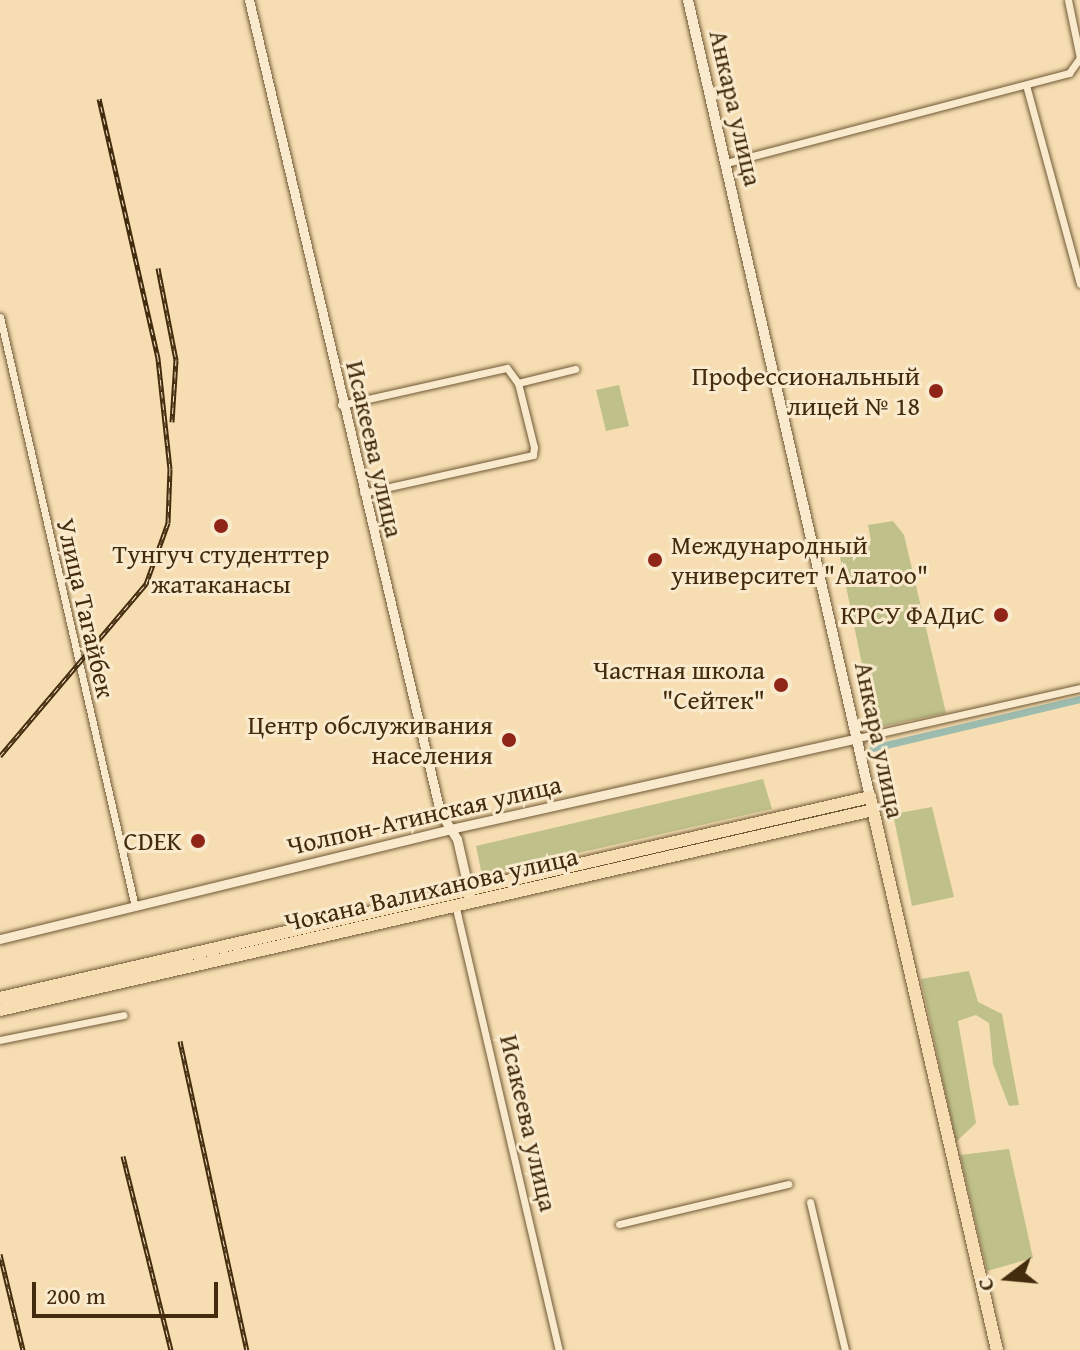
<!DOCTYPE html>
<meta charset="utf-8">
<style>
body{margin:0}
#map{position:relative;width:1080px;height:1350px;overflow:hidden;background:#f6deb2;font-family:"Gentium Book Plus",serif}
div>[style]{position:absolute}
.green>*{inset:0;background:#bfc08a}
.canal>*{height:7px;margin:-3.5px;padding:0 3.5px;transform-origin:3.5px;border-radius:3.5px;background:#9dbcb0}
.roads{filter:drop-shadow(0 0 2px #705836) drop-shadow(0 0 2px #705836)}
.minor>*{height:7px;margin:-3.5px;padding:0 3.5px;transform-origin:3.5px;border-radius:3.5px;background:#f9eacd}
.tertiary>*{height:9px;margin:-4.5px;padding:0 4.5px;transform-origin:4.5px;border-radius:4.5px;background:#f9eacd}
.secondary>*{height:10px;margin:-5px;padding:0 5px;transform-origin:5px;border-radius:5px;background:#f9eacd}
.primary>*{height:12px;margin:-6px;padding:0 6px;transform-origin:6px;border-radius:6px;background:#f6deb2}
.rail>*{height:5px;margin-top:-2.5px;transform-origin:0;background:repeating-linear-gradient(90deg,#f9eacd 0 6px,#432b0d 0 12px);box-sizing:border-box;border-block:2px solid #432b0d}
.dots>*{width:22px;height:22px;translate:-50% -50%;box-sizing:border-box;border:4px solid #f9eacd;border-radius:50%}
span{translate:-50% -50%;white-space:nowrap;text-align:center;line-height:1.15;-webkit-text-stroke:6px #f9eacd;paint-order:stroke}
.street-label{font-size:26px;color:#432b0d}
.poi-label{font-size:26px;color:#432b0d}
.right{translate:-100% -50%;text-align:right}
.left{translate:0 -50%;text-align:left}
.north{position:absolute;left:968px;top:1238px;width:80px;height:80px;-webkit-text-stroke:6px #f9eacd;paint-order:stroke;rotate:254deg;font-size:22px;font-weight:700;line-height:32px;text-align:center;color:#432b0d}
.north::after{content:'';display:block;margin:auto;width:28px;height:36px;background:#432b0d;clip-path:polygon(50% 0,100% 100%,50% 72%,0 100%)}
.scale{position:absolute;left:32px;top:1282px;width:186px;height:36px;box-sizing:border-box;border:4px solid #432b0d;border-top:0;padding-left:10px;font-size:24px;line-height:28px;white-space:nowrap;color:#432b0d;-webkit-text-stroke:6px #f9eacd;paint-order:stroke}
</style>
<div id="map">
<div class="green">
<i style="clip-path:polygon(619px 385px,629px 426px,606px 431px,596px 390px)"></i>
<i style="clip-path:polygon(893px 521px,904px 535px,946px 713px,875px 728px,839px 552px,871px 541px,868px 525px)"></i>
<i style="clip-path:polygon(763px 779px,772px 809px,482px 875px,476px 846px)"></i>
<i style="clip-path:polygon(932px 807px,954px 897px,912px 906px,893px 814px)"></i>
<i style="clip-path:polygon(969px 971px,978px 1002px,1002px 1014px,1019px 1105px,1009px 1106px,993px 1064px,989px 1023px,976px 1015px,958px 1021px,976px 1123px,956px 1142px,921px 979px)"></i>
<i style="clip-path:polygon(1009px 1149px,1033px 1258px,987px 1271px,960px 1155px)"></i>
</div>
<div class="canal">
<i style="left:873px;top:748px;width:213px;rotate:-13.3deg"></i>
</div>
<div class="roads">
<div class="minor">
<i style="left:1026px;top:85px;width:206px;rotate:74.8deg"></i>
<i style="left:726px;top:163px;width:355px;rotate:-14.7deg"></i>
<i style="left:1069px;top:73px;width:19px;rotate:-54deg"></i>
<i style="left:1080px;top:58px;width:59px;rotate:-101.7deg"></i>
<i style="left:0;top:317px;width:605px;rotate:77.11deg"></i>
<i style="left:518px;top:383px;width:59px;rotate:-13.8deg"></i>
<i style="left:341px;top:405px;width:170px;rotate:-12.6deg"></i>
<i style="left:507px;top:368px;width:19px;rotate:54deg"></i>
<i style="left:518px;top:383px;width:66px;rotate:76deg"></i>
<i style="left:534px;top:447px;width:8px;rotate:97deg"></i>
<i style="left:533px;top:455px;width:174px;rotate:167.4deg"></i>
<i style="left:858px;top:738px;width:228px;rotate:-12.7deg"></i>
<i style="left:455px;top:904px;width:458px;rotate:76.9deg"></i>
<i style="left:0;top:1040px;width:126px;rotate:-11.4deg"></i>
<i style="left:810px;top:1202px;width:152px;rotate:76.7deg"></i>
<i style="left:619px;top:1224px;width:174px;rotate:-13.3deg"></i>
</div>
<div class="tertiary">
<i style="left:249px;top:0;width:834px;rotate:76.76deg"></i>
<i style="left:440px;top:812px;width:32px;rotate:58deg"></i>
<i style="left:457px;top:839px;width:58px;rotate:77.2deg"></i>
<i style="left:0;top:939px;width:464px;rotate:-13.7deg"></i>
<i style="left:451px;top:829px;width:417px;rotate:-12.6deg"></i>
</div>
<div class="secondary">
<i style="left:688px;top:0;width:818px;rotate:77.14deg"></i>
</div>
<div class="primary">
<i style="left:0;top:998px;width:893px;rotate:-13.01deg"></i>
<i style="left:870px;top:797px;width:567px;rotate:77.07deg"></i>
<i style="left:0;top:1010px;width:896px;rotate:-12.9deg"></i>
</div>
</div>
<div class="rail">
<i style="left:158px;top:268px;width:94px;rotate:78.9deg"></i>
<i style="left:176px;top:360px;width:62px;rotate:93.7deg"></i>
<i style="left:0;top:756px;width:226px;rotate:-49.7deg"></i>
<i style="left:146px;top:584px;width:65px;rotate:-70.2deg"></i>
<i style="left:168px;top:523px;width:54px;rotate:-87.9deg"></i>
<i style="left:170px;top:469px;width:112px;rotate:-96.2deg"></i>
<i style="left:158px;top:358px;width:266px;rotate:-102.8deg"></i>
<i style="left:180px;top:1041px;width:316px;rotate:77.8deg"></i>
<i style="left:123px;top:1156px;width:200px;rotate:76.1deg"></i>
<i style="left:0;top:1254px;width:99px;rotate:76.5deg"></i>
</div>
<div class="dots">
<i style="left:936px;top:391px;background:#8f2418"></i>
<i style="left:221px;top:526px;background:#8f2418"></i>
<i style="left:655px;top:560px;background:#8f2418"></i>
<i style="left:1001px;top:615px;background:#8f2418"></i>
<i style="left:781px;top:685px;background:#8f2418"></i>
<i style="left:509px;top:740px;background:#8f2418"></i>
<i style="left:198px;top:841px;background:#8f2418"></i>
</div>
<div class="street-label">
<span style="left:736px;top:108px;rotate:77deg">Анкара улица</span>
<span style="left:375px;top:449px;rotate:77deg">Исакеева улица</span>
<span style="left:86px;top:608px;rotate:77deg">Улица Тагайбек</span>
<span style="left:880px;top:740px;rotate:78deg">Анкара улица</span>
<span style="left:424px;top:815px;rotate:-13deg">Чолпон-Атинская улица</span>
<span style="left:431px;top:889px;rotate:-13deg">Чокана Валиханова улица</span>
<span style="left:529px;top:1123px;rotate:77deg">Исакеева улица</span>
</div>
<div class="poi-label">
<span class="right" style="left:920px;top:391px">Профессиональный<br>лицей № 18</span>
<span class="left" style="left:671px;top:560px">Международный<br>университет "Алатоо"</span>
<span style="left:221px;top:569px">Тунгуч студенттер<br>жатаканасы</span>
<span class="right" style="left:985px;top:615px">КРСУ ФАДиС</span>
<span class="right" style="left:765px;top:685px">Частная школа<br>"Сейтек"</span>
<span class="right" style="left:493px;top:740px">Центр обслуживания<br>населения</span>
<span class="right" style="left:182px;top:841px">CDEK</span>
</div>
<div class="north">С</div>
<div class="scale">200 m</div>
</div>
